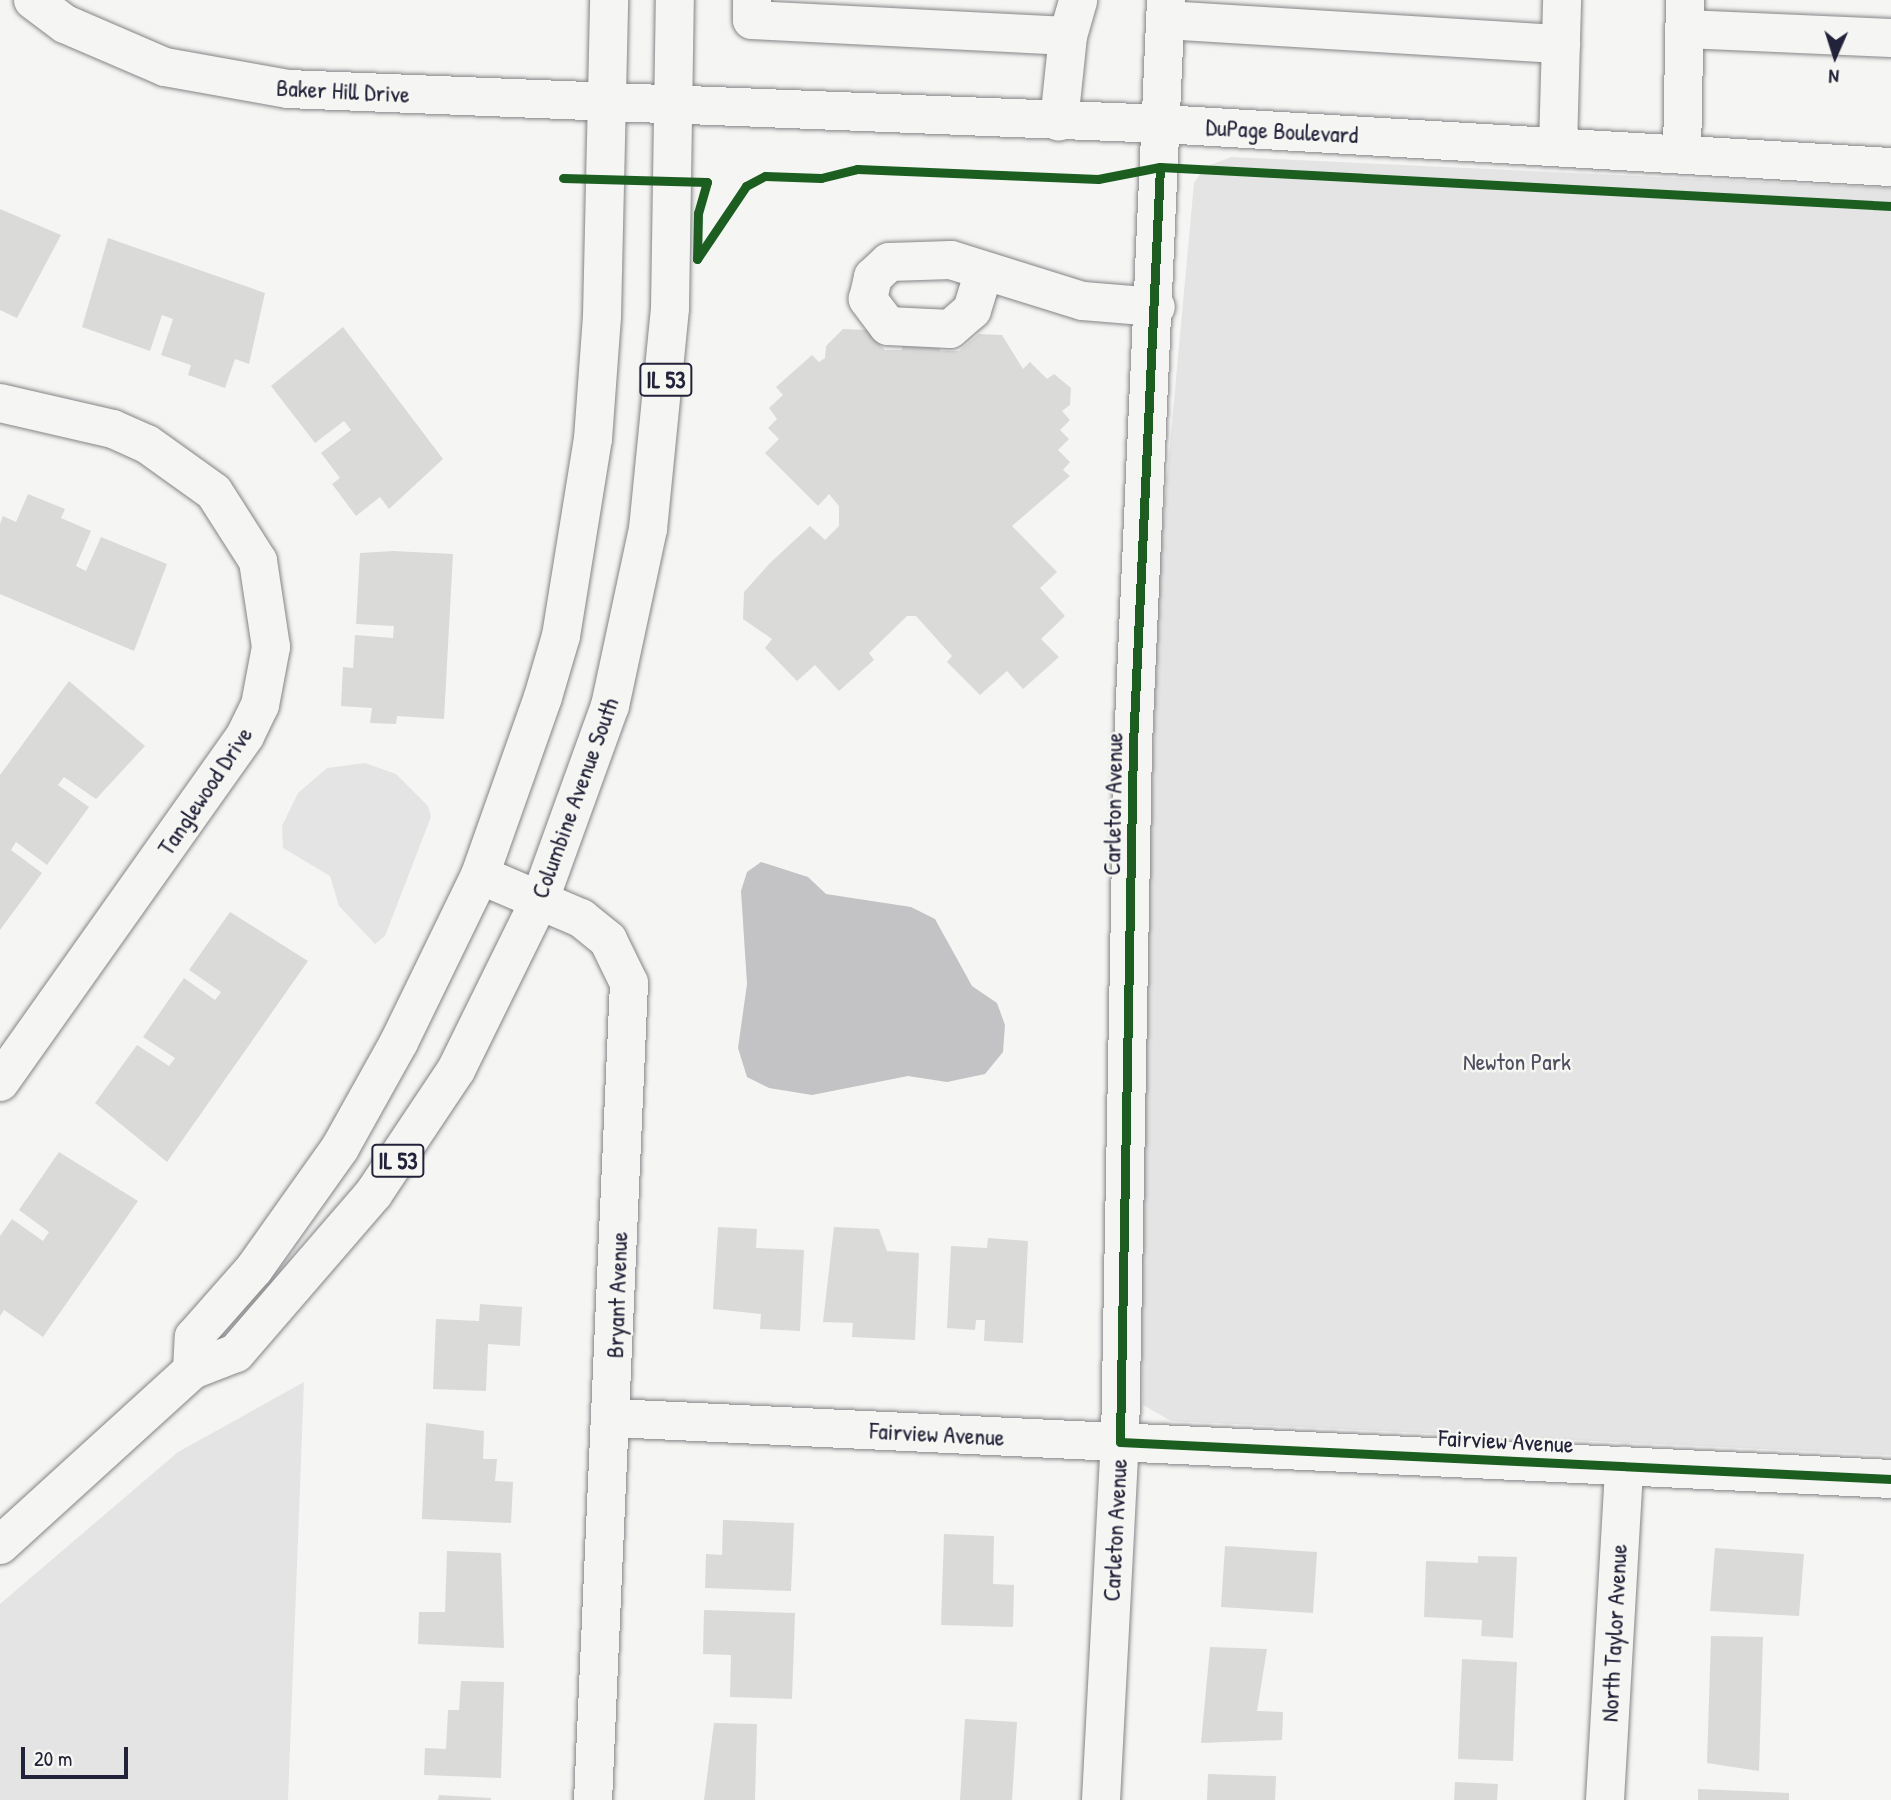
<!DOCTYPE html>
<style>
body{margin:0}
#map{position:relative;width:1891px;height:1800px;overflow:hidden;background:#f5f5f3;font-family:"Patrick Hand",sans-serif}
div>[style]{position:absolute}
.green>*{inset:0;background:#e4e4e4}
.water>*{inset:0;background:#c3c3c6}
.building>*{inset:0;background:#dadad9}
.roads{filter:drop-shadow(0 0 2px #858589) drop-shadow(0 0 2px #858589)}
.minor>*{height:38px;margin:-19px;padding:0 19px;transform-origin:19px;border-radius:19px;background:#f5f5f3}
.major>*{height:38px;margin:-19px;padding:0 19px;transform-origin:19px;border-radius:19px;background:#f5f5f3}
.cycleway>*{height:9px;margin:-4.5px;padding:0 4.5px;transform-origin:4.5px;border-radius:4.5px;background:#1b5e20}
span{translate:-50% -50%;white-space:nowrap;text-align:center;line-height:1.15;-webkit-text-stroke:5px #f6f6f2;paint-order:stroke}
.shield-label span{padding:2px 5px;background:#f6f6f2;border:2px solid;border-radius:5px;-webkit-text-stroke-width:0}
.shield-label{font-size:23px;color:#22223b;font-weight:700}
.street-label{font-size:24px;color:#22223b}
.park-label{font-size:24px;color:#4f4f62}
.north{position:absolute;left:1800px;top:21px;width:70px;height:70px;-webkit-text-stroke:5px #f6f6f2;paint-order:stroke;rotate:183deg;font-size:19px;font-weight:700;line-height:28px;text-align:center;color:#22223b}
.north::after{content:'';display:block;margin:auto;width:24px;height:32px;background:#22223b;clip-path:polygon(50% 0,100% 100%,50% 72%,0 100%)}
.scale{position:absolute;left:21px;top:1747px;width:107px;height:32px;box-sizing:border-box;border:4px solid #22223b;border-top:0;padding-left:9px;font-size:21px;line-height:24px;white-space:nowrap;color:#22223b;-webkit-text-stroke:5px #f6f6f2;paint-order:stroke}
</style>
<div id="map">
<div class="green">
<i style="clip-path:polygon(1231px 157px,1891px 188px,1891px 1455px,1171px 1421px,1143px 1405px,1139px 1207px,1159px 564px,1194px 183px,1205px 167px)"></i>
<i style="clip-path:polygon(365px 763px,396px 774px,428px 806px,431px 817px,385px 936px,375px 944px,339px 906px,330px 876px,283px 848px,282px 826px,298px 793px,327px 768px)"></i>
<i style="clip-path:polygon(304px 1382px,288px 1800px,0 1800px,0 1604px,178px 1452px)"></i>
</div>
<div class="water">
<i style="clip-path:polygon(761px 862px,808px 877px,826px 894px,911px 907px,935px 919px,972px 986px,997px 1003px,1005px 1025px,1003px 1052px,985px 1074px,947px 1082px,908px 1076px,812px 1095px,769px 1088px,747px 1077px,738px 1048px,747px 984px,741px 891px,747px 872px)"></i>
</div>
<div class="building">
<i style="clip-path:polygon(0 209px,61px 235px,17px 318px,0 310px)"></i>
<i style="clip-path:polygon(108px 238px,265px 293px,249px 364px,235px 359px,225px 388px,188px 375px,191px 365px,161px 355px,173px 319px,162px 315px,150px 351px,82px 327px)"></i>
<i style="clip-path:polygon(343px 327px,443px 459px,389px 509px,380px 497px,356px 516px,332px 484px,340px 478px,321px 453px,351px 430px,344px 421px,315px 443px,271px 386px)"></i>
<i style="clip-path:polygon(843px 329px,867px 330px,885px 350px,902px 350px,902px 331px,940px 333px,940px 351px,959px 351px,979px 334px,1002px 335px,1023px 369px,1030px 362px,1047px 379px,1054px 374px,1071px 388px,1070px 405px,1062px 411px,1070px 420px,1060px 430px,1069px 439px,1058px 450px,1070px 462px,1063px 470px,1070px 476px,1012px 526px,1057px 572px,1040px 588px,1065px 616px,1041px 639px,1059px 657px,1023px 689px,1007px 671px,980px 695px,947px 662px,952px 656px,916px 616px,907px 616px,869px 653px,874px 660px,839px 691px,815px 665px,797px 681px,765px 648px,772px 639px,743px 619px,744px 592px,770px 563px,810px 526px,825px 540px,839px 526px,839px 506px,829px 494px,818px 506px,765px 453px,779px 439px,768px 428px,777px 419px,769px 408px,783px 395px,776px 387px,812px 355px,819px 362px,825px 358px,826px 346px)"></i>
<i style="clip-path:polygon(28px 494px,65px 509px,61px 518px,91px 531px,76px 566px,86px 571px,101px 537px,167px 564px,134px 651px,0 594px,0 524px,3px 516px,16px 522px)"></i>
<i style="clip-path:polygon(393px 551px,453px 554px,444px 719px,397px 716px,396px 724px,370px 723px,372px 708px,341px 706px,343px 667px,353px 668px,355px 635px,393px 638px,394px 626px,356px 624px,360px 553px)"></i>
<i style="clip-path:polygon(69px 681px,145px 746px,96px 799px,64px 777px,58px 785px,89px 807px,47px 865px,16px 842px,11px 850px,42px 873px,0 930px,0 775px)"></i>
<i style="clip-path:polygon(230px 912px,308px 961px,167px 1162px,95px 1103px,137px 1045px,169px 1066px,175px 1058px,143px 1037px,184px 978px,215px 1000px,221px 992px,189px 970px)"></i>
<i style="clip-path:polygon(59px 1152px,138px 1201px,43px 1337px,4px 1310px,0 1316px,0 1236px,12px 1219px,43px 1241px,49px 1232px,19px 1210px)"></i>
<i style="clip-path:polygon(718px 1227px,757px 1229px,756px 1248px,804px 1250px,800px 1331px,760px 1329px,761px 1314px,713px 1309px)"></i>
<i style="clip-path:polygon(834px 1227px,879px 1229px,887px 1251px,919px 1253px,915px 1340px,852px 1337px,853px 1323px,823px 1322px)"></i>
<i style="clip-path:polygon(988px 1238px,1028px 1241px,1023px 1343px,984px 1341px,985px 1320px,976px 1320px,975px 1330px,947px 1328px,951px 1246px,987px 1248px)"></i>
<i style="clip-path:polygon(480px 1304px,522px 1307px,520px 1346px,488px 1344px,486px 1391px,433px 1389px,436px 1319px,479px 1321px)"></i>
<i style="clip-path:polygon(426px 1423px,484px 1431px,483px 1459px,497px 1459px,495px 1481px,513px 1482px,511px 1523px,422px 1519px)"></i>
<i style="clip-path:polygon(723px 1520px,794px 1523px,791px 1591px,705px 1588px,706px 1554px,722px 1555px)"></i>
<i style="clip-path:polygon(944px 1534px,994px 1536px,993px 1584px,1014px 1585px,1013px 1627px,941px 1625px)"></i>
<i style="clip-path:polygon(1225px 1546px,1317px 1552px,1313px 1613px,1221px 1607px)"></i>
<i style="clip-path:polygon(1715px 1548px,1804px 1554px,1799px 1616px,1710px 1611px)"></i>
<i style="clip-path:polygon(447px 1551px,501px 1553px,504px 1648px,418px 1644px,419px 1612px,445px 1612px)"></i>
<i style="clip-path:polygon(1478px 1556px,1517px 1557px,1513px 1638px,1481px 1636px,1482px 1620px,1424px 1617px,1426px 1561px,1478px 1563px)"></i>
<i style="clip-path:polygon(704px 1610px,795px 1613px,792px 1699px,730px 1697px,731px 1655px,703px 1654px)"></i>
<i style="clip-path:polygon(1711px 1636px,1763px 1637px,1759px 1771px,1707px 1763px)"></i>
<i style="clip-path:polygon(1210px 1647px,1267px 1649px,1257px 1711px,1283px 1712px,1282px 1740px,1201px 1743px)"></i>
<i style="clip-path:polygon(1462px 1659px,1517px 1662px,1513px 1761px,1458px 1759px)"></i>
<i style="clip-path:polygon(461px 1681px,504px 1682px,501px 1778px,424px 1775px,425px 1748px,446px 1749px,448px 1710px,459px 1710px)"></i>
<i style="clip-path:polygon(965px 1719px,1017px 1722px,1012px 1800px,960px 1800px)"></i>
<i style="clip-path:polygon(714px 1723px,757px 1724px,755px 1800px,704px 1800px)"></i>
<i style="clip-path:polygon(1208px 1774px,1276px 1776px,1275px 1800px,1207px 1800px)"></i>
<i style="clip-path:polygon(1455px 1782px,1498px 1784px,1497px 1800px,1454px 1800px)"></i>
<i style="clip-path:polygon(1698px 1789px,1789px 1793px,1789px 1800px,1698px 1800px)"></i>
<i style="clip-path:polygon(439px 1795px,491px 1798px,491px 1800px,438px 1800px)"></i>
</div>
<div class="roads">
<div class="minor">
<i style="left:33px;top:0;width:40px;rotate:37deg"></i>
<i style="left:65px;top:24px;width:109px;rotate:23.3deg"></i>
<i style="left:165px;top:67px;width:125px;rotate:10.1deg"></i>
<i style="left:288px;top:89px;width:875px;rotate:2.29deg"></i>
<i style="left:1162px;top:124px;width:730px;rotate:3.38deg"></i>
<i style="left:752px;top:0;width:20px;rotate:90deg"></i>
<i style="left:752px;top:20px;width:316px;rotate:2.9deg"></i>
<i style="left:1068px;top:36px;width:86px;rotate:96deg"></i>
<i style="left:1165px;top:20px;width:397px;rotate:3.5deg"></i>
<i style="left:1685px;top:29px;width:206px;rotate:2.5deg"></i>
<i style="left:1068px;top:36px;width:37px;rotate:-74deg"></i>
<i style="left:1558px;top:147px;width:147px;rotate:-88.4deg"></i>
<i style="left:1682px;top:154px;width:154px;rotate:-88.9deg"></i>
<i style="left:984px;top:271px;width:41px;rotate:107.1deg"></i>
<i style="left:972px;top:310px;width:29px;rotate:139deg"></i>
<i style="left:950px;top:329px;width:62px;rotate:-177.2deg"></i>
<i style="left:888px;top:326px;width:34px;rotate:-127deg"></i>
<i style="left:868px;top:299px;width:23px;rotate:-77deg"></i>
<i style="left:873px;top:277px;width:22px;rotate:-43deg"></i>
<i style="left:889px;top:262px;width:62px;rotate:-1.8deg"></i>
<i style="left:951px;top:260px;width:138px;rotate:17.3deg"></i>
<i style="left:1083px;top:301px;width:73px;rotate:4.7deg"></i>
<i style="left:0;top:403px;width:116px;rotate:13deg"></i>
<i style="left:113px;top:429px;width:37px;rotate:24deg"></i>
<i style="left:147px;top:444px;width:82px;rotate:35.6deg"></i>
<i style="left:214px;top:492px;width:82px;rotate:57.5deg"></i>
<i style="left:258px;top:561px;width:87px;rotate:81.4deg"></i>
<i style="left:271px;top:647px;width:59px;rotate:100.7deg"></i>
<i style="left:260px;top:705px;width:34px;rotate:116deg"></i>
<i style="left:245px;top:736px;width:424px;rotate:125.3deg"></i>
<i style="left:480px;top:875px;width:110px;rotate:23.1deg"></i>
<i style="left:581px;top:918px;width:35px;rotate:39deg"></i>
<i style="left:608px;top:940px;width:48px;rotate:64deg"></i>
<i style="left:629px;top:983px;width:818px;rotate:92.52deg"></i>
<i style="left:613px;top:1418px;width:1279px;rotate:2.73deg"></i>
<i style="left:1101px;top:1800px;width:359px;rotate:-87deg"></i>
<i style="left:1120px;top:1442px;width:698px;rotate:-88.93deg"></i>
<i style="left:1133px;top:744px;width:745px;rotate:-87.46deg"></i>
<i style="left:1605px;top:1800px;width:335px;rotate:-86.7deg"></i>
</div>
<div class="major">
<i style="left:192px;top:1370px;width:33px;rotate:-87deg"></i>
<i style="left:194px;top:1337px;width:91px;rotate:-48.6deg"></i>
<i style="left:254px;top:1269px;width:148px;rotate:-54.6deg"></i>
<i style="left:340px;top:1148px;width:121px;rotate:-60.9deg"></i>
<i style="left:399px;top:1042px;width:186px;rotate:-64.1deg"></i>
<i style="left:480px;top:875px;width:189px;rotate:-70.5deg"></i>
<i style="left:543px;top:697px;width:64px;rotate:-73.6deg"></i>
<i style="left:561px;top:636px;width:200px;rotate:-80.8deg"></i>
<i style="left:593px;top:439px;width:123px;rotate:-85.8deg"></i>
<i style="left:602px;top:316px;width:316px;rotate:-88.7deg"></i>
<i style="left:0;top:1545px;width:260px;rotate:-42.3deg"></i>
<i style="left:192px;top:1370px;width:47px;rotate:-21.1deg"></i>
<i style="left:236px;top:1353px;width:211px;rotate:-49.2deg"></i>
<i style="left:374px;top:1193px;width:148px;rotate:-56.3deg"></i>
<i style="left:456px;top:1070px;width:191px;rotate:-63.8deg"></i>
<i style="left:540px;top:899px;width:205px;rotate:-70.1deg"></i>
<i style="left:610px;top:706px;width:181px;rotate:-77.9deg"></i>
<i style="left:648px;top:529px;width:222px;rotate:-84.3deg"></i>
<i style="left:670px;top:308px;width:308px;rotate:-89.1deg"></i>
</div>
</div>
<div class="cycleway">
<i style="left:1160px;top:167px;width:578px;rotate:92.68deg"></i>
<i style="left:1133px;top:744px;width:698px;rotate:91.07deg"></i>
<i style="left:1120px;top:1442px;width:772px;rotate:2.75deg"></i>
<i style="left:563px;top:178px;width:144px;rotate:1.6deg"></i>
<i style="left:707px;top:182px;width:32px;rotate:106deg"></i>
<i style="left:698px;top:213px;width:46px;rotate:91.2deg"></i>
<i style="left:697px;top:259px;width:88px;rotate:-56.1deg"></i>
<i style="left:746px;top:186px;width:21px;rotate:-28deg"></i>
<i style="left:765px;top:176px;width:56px;rotate:2deg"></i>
<i style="left:821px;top:178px;width:37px;rotate:-14deg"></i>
<i style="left:857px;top:169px;width:241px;rotate:2.4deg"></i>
<i style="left:1098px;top:179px;width:63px;rotate:-11deg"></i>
<i style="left:1160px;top:167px;width:732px;rotate:3.05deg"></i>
</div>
<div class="shield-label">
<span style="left:666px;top:380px">IL 53</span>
<span style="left:398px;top:1161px">IL 53</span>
</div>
<div class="street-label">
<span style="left:343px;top:91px;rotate:3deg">Baker Hill Drive</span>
<span style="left:1282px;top:131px;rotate:3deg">DuPage Boulevard</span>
<span style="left:205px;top:791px;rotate:-56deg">Tanglewood Drive</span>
<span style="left:575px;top:798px;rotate:-70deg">Columbine Avenue South</span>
<span style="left:1113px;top:804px;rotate:-89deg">Carleton Avenue</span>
<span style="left:617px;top:1295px;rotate:-88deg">Bryant Avenue</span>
<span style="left:937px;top:1434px;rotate:3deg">Fairview Avenue</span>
<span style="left:1506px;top:1441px;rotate:3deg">Fairview Avenue</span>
<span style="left:1115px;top:1530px;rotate:-87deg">Carleton Avenue</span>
<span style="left:1614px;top:1633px;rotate:-87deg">North Taylor Avenue</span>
</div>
<div class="park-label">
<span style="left:1517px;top:1062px">Newton Park</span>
</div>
<div class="north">N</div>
<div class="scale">20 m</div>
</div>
